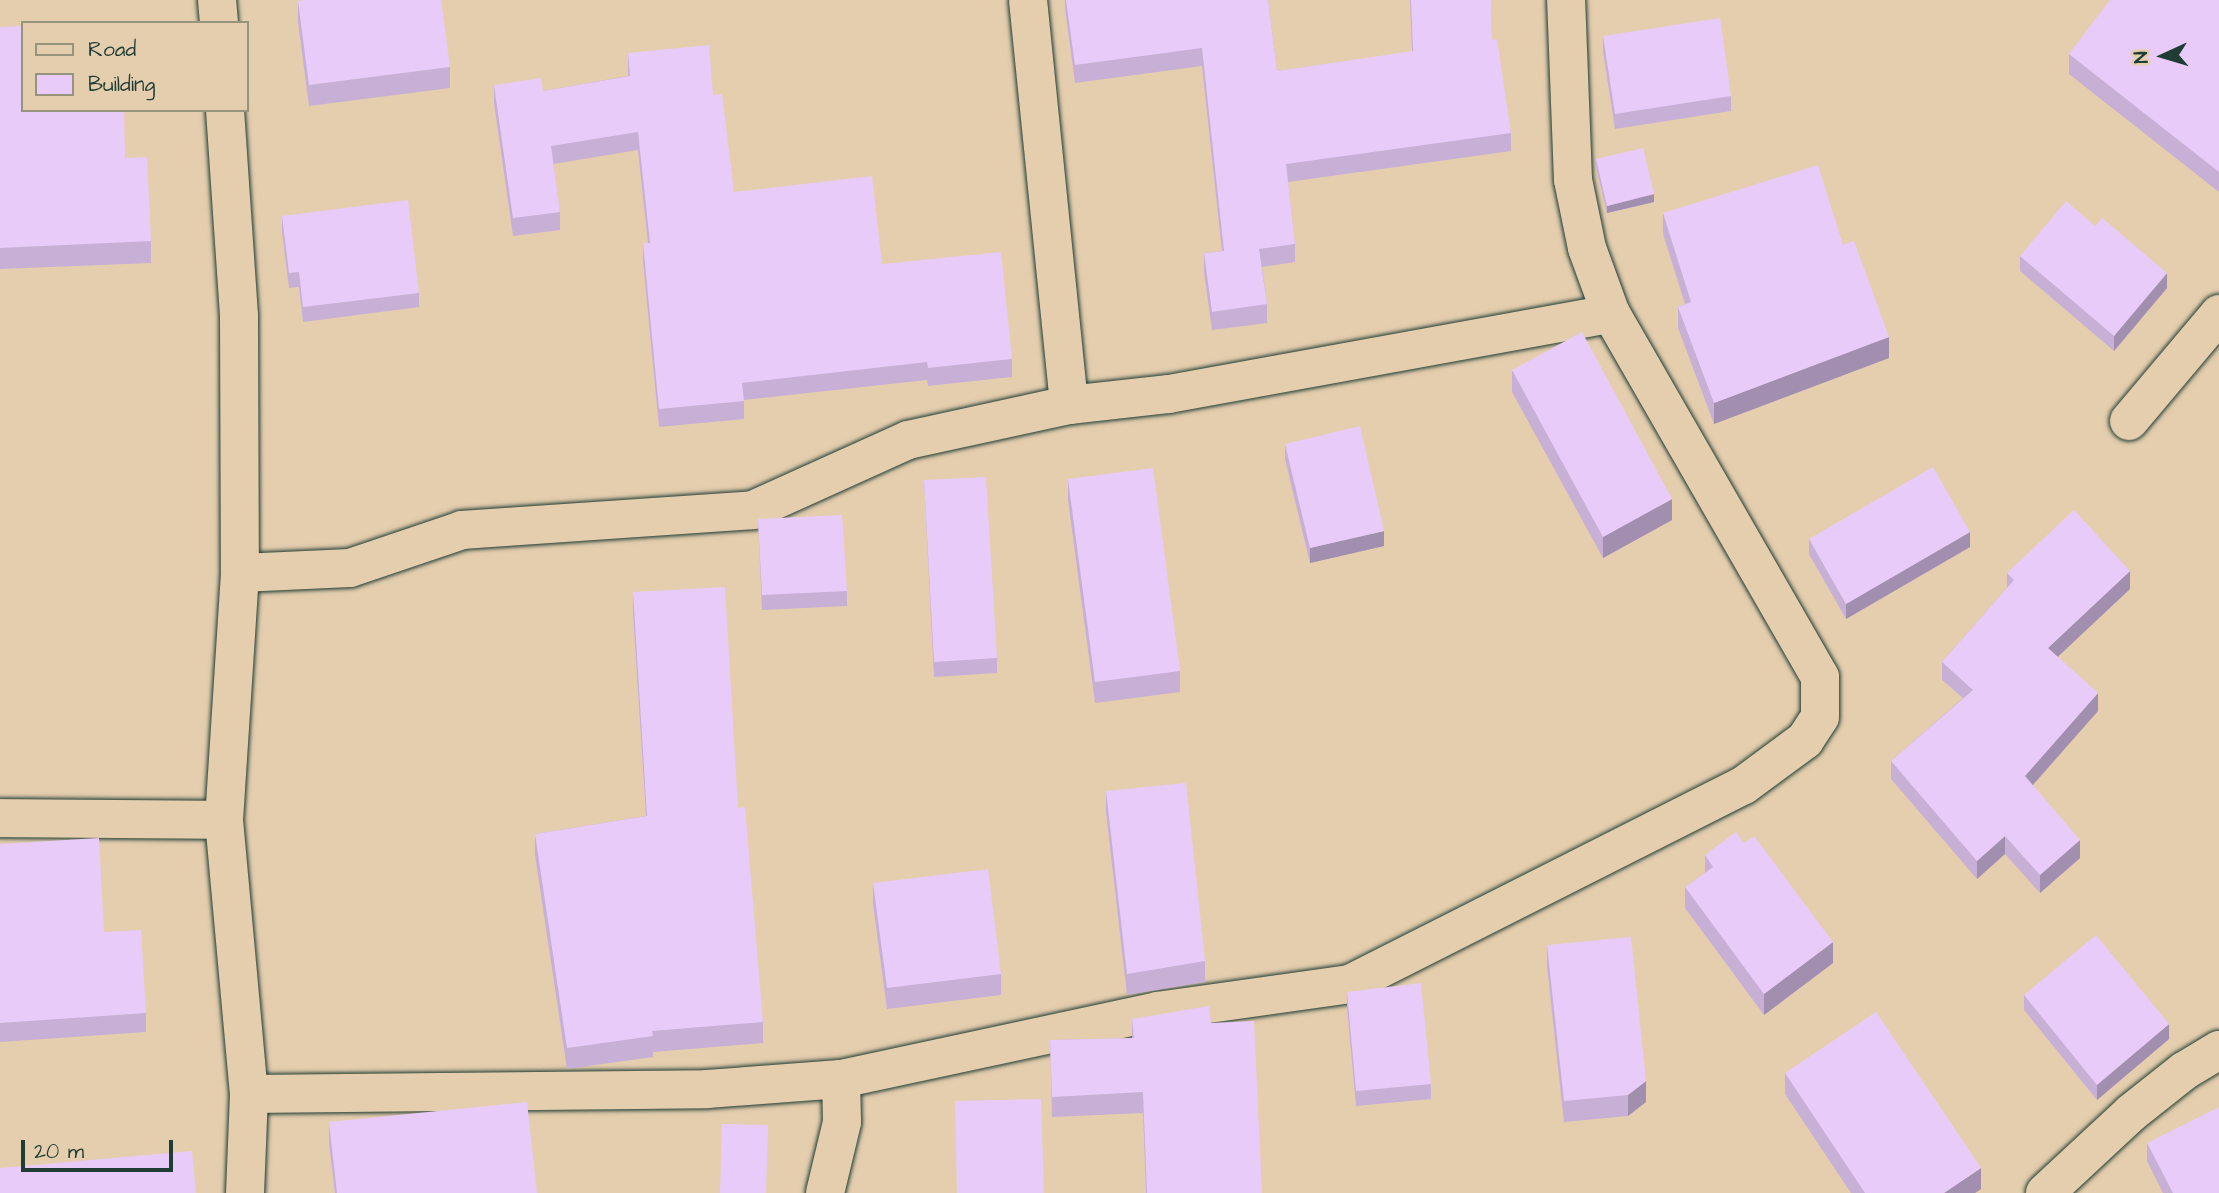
<!DOCTYPE html>
<style>
body{margin:0}
#map{position:relative;width:2219px;height:1193px;overflow:hidden;background:#e5ceae;font-family:"Architects Daughter",sans-serif}
div>[style]{position:absolute}
.roads{filter:drop-shadow(0 0 2px #1f3d34) drop-shadow(0 0 2px #1f3d34)}
.minor>*{height:38px;margin:-19px;padding:0 19px;transform-origin:19px;border-radius:19px;background:#e5ceae}
.wall>*{inset:0;background:#c8afd6}
.shaded-wall>*{inset:0;background:#a28eae}
.building>*{inset:0;background:#e8cbf9}
span{translate:-50% -50%;white-space:nowrap;text-align:center;line-height:1.15;-webkit-text-stroke:5px #e5ceae;paint-order:stroke}
.legend{position:absolute;left:21px;top:21px;width:228px;height:91px;box-sizing:border-box;background:#e5ceae;border:2px solid #96947d;margin:0;padding:9px 12px;list-style:none;font-size:21px;color:#1f3d34}
.legend li{display:flex;align-items:center;gap:14px;height:35px}
.legend b{width:35px;border:2px solid #96947d}
.north{position:absolute;left:2128px;top:21px;width:70px;height:70px;-webkit-text-stroke:5px #e5ceae;paint-order:stroke;rotate:266deg;font-size:19px;font-weight:700;line-height:28px;text-align:center;color:#1f3d34}
.north::after{content:'';display:block;margin:auto;width:24px;height:32px;background:#1f3d34;clip-path:polygon(50% 0,100% 100%,50% 72%,0 100%)}
.scale{position:absolute;left:21px;top:1140px;width:152px;height:32px;box-sizing:border-box;border:4px solid #1f3d34;border-top:0;padding-left:9px;font-size:21px;line-height:24px;white-space:nowrap;color:#1f3d34;-webkit-text-stroke:5px #e5ceae;paint-order:stroke}
</style>
<div id="map">
<div class="roads">
<div class="minor">
<i style="left:217px;top:0;width:23px;rotate:85deg"></i>
<i style="left:1028px;top:0;width:407px;rotate:84.2deg"></i>
<i style="left:225px;top:110px;width:206px;rotate:86.1deg"></i>
<i style="left:239px;top:316px;width:257px;rotate:89.8deg"></i>
<i style="left:240px;top:573px;width:248px;rotate:93.7deg"></i>
<i style="left:224px;top:820px;width:275px;rotate:84.8deg"></i>
<i style="left:249px;top:1094px;width:99px;rotate:92.3deg"></i>
<i style="left:2129px;top:421px;width:140px;rotate:-49.9deg"></i>
<i style="left:240px;top:573px;width:110px;rotate:-2.6deg"></i>
<i style="left:350px;top:568px;width:118px;rotate:-18.7deg"></i>
<i style="left:462px;top:530px;width:292px;rotate:-3.9deg"></i>
<i style="left:753px;top:510px;width:170px;rotate:-24.3deg"></i>
<i style="left:908px;top:440px;width:165px;rotate:-12.3deg"></i>
<i style="left:1069px;top:405px;width:101px;rotate:-6.3deg"></i>
<i style="left:1169px;top:394px;width:449px;rotate:-10.3deg"></i>
<i style="left:0;top:818px;width:224px;rotate:0.5deg"></i>
<i style="left:249px;top:1094px;width:458px;rotate:-0.6deg"></i>
<i style="left:707px;top:1089px;width:134px;rotate:-4.3deg"></i>
<i style="left:841px;top:1079px;width:324px;rotate:-12.1deg"></i>
<i style="left:1158px;top:1011px;width:194px;rotate:-8deg"></i>
<i style="left:1350px;top:984px;width:441px;rotate:-26.8deg"></i>
<i style="left:1744px;top:785px;width:76px;rotate:-36.4deg"></i>
<i style="left:1805px;top:740px;width:27px;rotate:-57deg"></i>
<i style="left:1820px;top:717px;width:40px;rotate:-90deg"></i>
<i style="left:1820px;top:677px;width:419px;rotate:-119.9deg"></i>
<i style="left:1611px;top:314px;width:70px;rotate:-110deg"></i>
<i style="left:1587px;top:248px;width:69px;rotate:-101.6deg"></i>
<i style="left:1573px;top:180px;width:180px;rotate:-92.2deg"></i>
<i style="left:825px;top:1193px;width:73px;rotate:-76.5deg"></i>
<i style="left:842px;top:1122px;width:43px;rotate:-91.3deg"></i>
<i style="left:2045px;top:1193px;width:117px;rotate:-42.9deg"></i>
<i style="left:2131px;top:1113px;width:68px;rotate:-38.4deg"></i>
<i style="left:2184px;top:1071px;width:41px;rotate:-31deg"></i>
</div>
</div>
<div class="wall">
<i style="clip-path:polygon(1065px 0,1268px 0,1277px 71px,1412px 52px,1410px 0,1491px 0,1492px 40px,1511px 133px,1511px 151px,1288px 182px,1295px 244px,1295px 262px,1262px 267px,1267px 304px,1267px 323px,1212px 330px,1204px 272px,1204px 253px,1222px 251px,1202px 66px,1075px 83px,1065px 8px)"></i>
<i style="clip-path:polygon(2219px 0,2219px 192px,2069px 74px,2069px 54px)"></i>
<i style="clip-path:polygon(298px 1px,450px 67px,450px 88px,309px 106px,298px 22px)"></i>
<i style="clip-path:polygon(0 27px,125px 158px,151px 241px,151px 263px,0 269px)"></i>
<i style="clip-path:polygon(1603px 36px,1731px 96px,1731px 111px,1615px 129px,1603px 51px)"></i>
<i style="clip-path:polygon(628px 53px,713px 95px,734px 192px,882px 264px,1012px 359px,1012px 377px,928px 386px,927px 380px,744px 400px,744px 419px,659px 427px,643px 261px,643px 243px,648px 243px,638px 150px,553px 164px,560px 212px,560px 230px,513px 236px,494px 103px,494px 85px,543px 91px,628px 76px)"></i>
<i style="clip-path:polygon(1596px 159px,1654px 202px,1607px 213px,1596px 167px)"></i>
<i style="clip-path:polygon(1663px 213px,1843px 245px,1889px 358px,1714px 424px,1678px 328px,1678px 307px,1685px 304px,1663px 234px)"></i>
<i style="clip-path:polygon(282px 216px,419px 293px,419px 307px,303px 322px,299px 287px,289px 288px,282px 231px)"></i>
<i style="clip-path:polygon(2020px 256px,2167px 288px,2114px 351px,2020px 271px)"></i>
<i style="clip-path:polygon(1512px 370px,1672px 520px,1603px 558px,1512px 392px)"></i>
<i style="clip-path:polygon(1285px 444px,1384px 546px,1310px 563px,1285px 459px)"></i>
<i style="clip-path:polygon(1068px 479px,1180px 671px,1180px 692px,1095px 703px,1068px 500px)"></i>
<i style="clip-path:polygon(924px 480px,997px 658px,997px 673px,934px 677px)"></i>
<i style="clip-path:polygon(758px 519px,847px 591px,847px 606px,762px 610px)"></i>
<i style="clip-path:polygon(1809px 539px,1970px 547px,1846px 619px,1809px 554px)"></i>
<i style="clip-path:polygon(2007px 573px,2130px 589px,2057px 657px,2098px 711px,2032px 785px,2080px 858px,2040px 893px,2005px 854px,1977px 879px,1891px 779px,1891px 761px,1963px 698px,1942px 680px,1942px 662px,2007px 588px)"></i>
<i style="clip-path:polygon(633px 592px,738px 808px,763px 1022px,763px 1043px,653px 1052px,653px 1057px,567px 1069px,535px 855px,535px 834px,646px 816px,633px 613px)"></i>
<i style="clip-path:polygon(1106px 791px,1205px 961px,1205px 982px,1127px 995px,1106px 812px)"></i>
<i style="clip-path:polygon(0 844px,104px 932px,146px 1013px,146px 1032px,0 1042px)"></i>
<i style="clip-path:polygon(1705px 855px,1833px 963px,1764px 1015px,1685px 908px,1685px 887px,1705px 873px)"></i>
<i style="clip-path:polygon(873px 883px,1001px 974px,1001px 995px,887px 1009px,873px 904px)"></i>
<i style="clip-path:polygon(1547px 945px,1646px 1102px,1628px 1116px,1564px 1122px,1547px 966px)"></i>
<i style="clip-path:polygon(1347px 992px,1431px 1084px,1431px 1099px,1356px 1106px,1347px 1007px)"></i>
<i style="clip-path:polygon(2024px 995px,2169px 1039px,2097px 1100px,2024px 1010px)"></i>
<i style="clip-path:polygon(1132px 1019px,1211px 1023px,1262px 1193px,1146px 1193px,1143px 1113px,1052px 1117px,1050px 1040px,1132px 1038px)"></i>
<i style="clip-path:polygon(1785px 1073px,1981px 1189px,1975px 1193px,1851px 1193px,1785px 1094px)"></i>
<i style="clip-path:polygon(329px 1122px,537px 1193px,335px 1193px,329px 1143px)"></i>
<i style="clip-path:polygon(2147px 1143px,2219px 1193px,2163px 1193px,2147px 1161px)"></i>
</div>
<div class="shaded-wall">
<i style="clip-path:polygon(1654px 194px,1654px 202px,1607px 213px,1607px 206px)"></i>
<i style="clip-path:polygon(2167px 273px,2167px 288px,2114px 351px,2114px 336px)"></i>
<i style="clip-path:polygon(1889px 337px,1889px 358px,1714px 424px,1714px 403px)"></i>
<i style="clip-path:polygon(1672px 499px,1672px 520px,1603px 558px,1603px 537px)"></i>
<i style="clip-path:polygon(1384px 531px,1384px 546px,1310px 563px,1310px 548px)"></i>
<i style="clip-path:polygon(1970px 532px,1970px 547px,1846px 619px,1846px 604px)"></i>
<i style="clip-path:polygon(2130px 571px,2130px 589px,2048px 666px,2048px 648px)"></i>
<i style="clip-path:polygon(2098px 693px,2098px 711px,2025px 794px,2025px 776px)"></i>
<i style="clip-path:polygon(2005px 836px,2005px 854px,1977px 879px,1977px 861px)"></i>
<i style="clip-path:polygon(2080px 840px,2080px 858px,2040px 893px,2040px 875px)"></i>
<i style="clip-path:polygon(1833px 942px,1833px 963px,1764px 1015px,1764px 994px)"></i>
<i style="clip-path:polygon(2169px 1024px,2169px 1039px,2097px 1100px,2097px 1085px)"></i>
<i style="clip-path:polygon(1646px 1081px,1646px 1102px,1628px 1116px,1628px 1095px)"></i>
<i style="clip-path:polygon(1981px 1168px,1981px 1189px,1975px 1193px,1944px 1193px)"></i>
</div>
<div class="building">
<i style="clip-path:polygon(306px 0,441px 0,450px 67px,309px 85px,298px 1px)"></i>
<i style="clip-path:polygon(1066px 0,1268px 0,1277px 71px,1413px 51px,1411px 0,1491px 0,1492px 40px,1497px 39px,1511px 133px,1286px 164px,1295px 244px,1259px 249px,1267px 304px,1212px 312px,1204px 253px,1224px 251px,1202px 48px,1075px 65px)"></i>
<i style="clip-path:polygon(2110px 0,2219px 0,2219px 172px,2069px 54px)"></i>
<i style="clip-path:polygon(1720px 18px,1731px 96px,1615px 114px,1603px 36px)"></i>
<i style="clip-path:polygon(23px 26px,23px 110px,124px 110px,125px 158px,147px 157px,151px 241px,0 248px,0 27px)"></i>
<i style="clip-path:polygon(709px 45px,713px 95px,722px 94px,734px 192px,872px 176px,882px 264px,1001px 252px,1012px 359px,928px 368px,927px 362px,742px 383px,744px 401px,659px 409px,643px 243px,650px 243px,638px 132px,551px 146px,560px 212px,513px 218px,494px 85px,541px 78px,543px 91px,630px 76px,628px 53px)"></i>
<i style="clip-path:polygon(1643px 148px,1654px 194px,1607px 206px,1596px 159px)"></i>
<i style="clip-path:polygon(1818px 165px,1843px 245px,1854px 241px,1889px 337px,1714px 403px,1678px 307px,1691px 302px,1663px 213px)"></i>
<i style="clip-path:polygon(408px 200px,419px 293px,303px 307px,299px 272px,289px 273px,282px 216px)"></i>
<i style="clip-path:polygon(2066px 201px,2095px 226px,2102px 218px,2167px 273px,2114px 336px,2020px 256px)"></i>
<i style="clip-path:polygon(1582px 332px,1672px 499px,1603px 537px,1512px 370px)"></i>
<i style="clip-path:polygon(1360px 426px,1384px 531px,1310px 548px,1285px 444px)"></i>
<i style="clip-path:polygon(1933px 467px,1970px 532px,1846px 604px,1809px 539px)"></i>
<i style="clip-path:polygon(1153px 468px,1180px 671px,1095px 682px,1068px 479px)"></i>
<i style="clip-path:polygon(986px 477px,997px 658px,934px 662px,924px 480px)"></i>
<i style="clip-path:polygon(2074px 510px,2130px 571px,2048px 648px,2098px 693px,2025px 776px,2080px 840px,2040px 875px,2005px 836px,1977px 861px,1891px 761px,1973px 690px,1942px 662px,2014px 580px,2007px 573px)"></i>
<i style="clip-path:polygon(842px 515px,847px 591px,762px 595px,758px 519px)"></i>
<i style="clip-path:polygon(725px 587px,738px 808px,745px 807px,763px 1022px,652px 1031px,653px 1036px,567px 1048px,535px 834px,647px 816px,633px 592px)"></i>
<i style="clip-path:polygon(1186px 783px,1205px 961px,1127px 974px,1106px 791px)"></i>
<i style="clip-path:polygon(1736px 832px,1744px 843px,1754px 836px,1833px 942px,1764px 994px,1685px 887px,1713px 867px,1705px 855px)"></i>
<i style="clip-path:polygon(99px 838px,104px 932px,141px 930px,146px 1013px,0 1023px,0 844px)"></i>
<i style="clip-path:polygon(988px 869px,1001px 974px,887px 988px,873px 883px)"></i>
<i style="clip-path:polygon(2096px 935px,2169px 1024px,2097px 1085px,2024px 995px)"></i>
<i style="clip-path:polygon(1631px 937px,1646px 1081px,1628px 1095px,1564px 1101px,1547px 945px)"></i>
<i style="clip-path:polygon(1421px 983px,1431px 1084px,1356px 1091px,1347px 992px)"></i>
<i style="clip-path:polygon(1209px 1006px,1211px 1023px,1254px 1021px,1262px 1193px,1147px 1193px,1143px 1092px,1052px 1097px,1050px 1040px,1134px 1038px,1132px 1019px)"></i>
<i style="clip-path:polygon(1876px 1012px,1981px 1168px,1944px 1193px,1865px 1193px,1785px 1073px)"></i>
<i style="clip-path:polygon(1041px 1099px,1044px 1193px,957px 1193px,955px 1101px)"></i>
<i style="clip-path:polygon(527px 1102px,537px 1193px,337px 1193px,329px 1122px)"></i>
<i style="clip-path:polygon(2219px 1107px,2219px 1193px,2173px 1193px,2147px 1143px)"></i>
<i style="clip-path:polygon(722px 1124px,768px 1125px,766px 1193px,720px 1193px)"></i>
<i style="clip-path:polygon(192px 1151px,196px 1193px,0 1193px,0 1168px)"></i>
</div>
<ul class="legend">
<li><b style="height:9px;background:#e5ceae"></b>Road</li>
<li><b style="height:19px;background:#e8cbf9"></b>Building</li>
</ul>
<div class="north">N</div>
<div class="scale">20 m</div>
</div>
